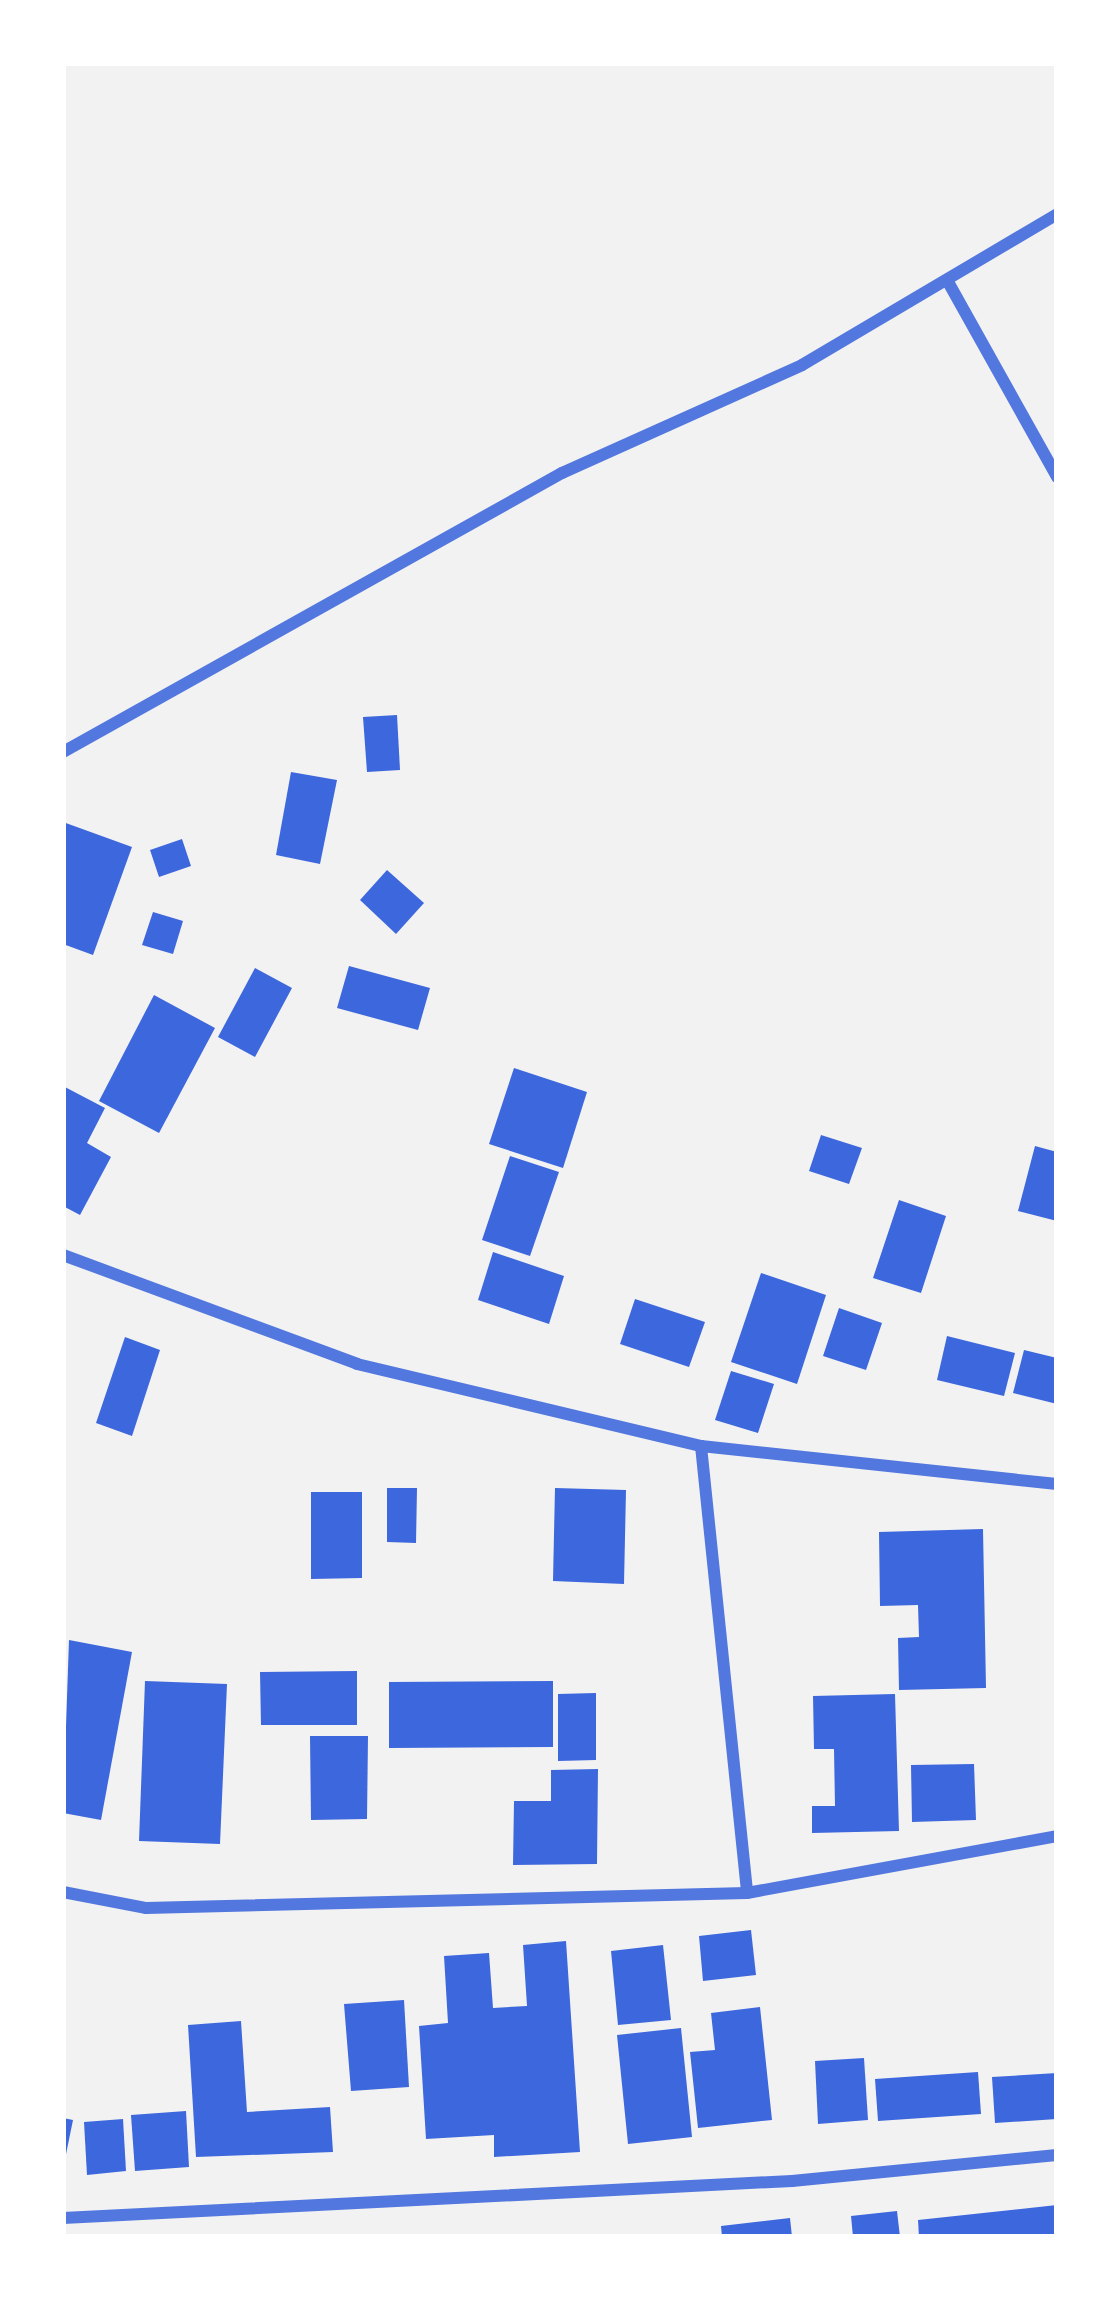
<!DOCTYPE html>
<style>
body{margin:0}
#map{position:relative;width:1120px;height:2300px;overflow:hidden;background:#f2f2f2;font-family:Arial,sans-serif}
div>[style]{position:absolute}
.building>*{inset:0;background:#3d67dc}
.minor>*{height:12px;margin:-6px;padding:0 6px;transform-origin:6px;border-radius:6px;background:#5277de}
span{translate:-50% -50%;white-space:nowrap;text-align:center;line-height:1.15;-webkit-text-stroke:12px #fff;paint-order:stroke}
.frame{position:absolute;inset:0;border:66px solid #fff;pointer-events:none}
</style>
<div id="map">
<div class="building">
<i style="clip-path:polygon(397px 715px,400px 770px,367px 772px,363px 717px)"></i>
<i style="clip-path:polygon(291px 772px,337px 780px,320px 864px,276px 855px)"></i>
<i style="clip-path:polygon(63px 822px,132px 847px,93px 955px,63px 944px)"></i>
<i style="clip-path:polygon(182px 839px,191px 866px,159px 877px,150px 850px)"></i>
<i style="clip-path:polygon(387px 870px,424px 903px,396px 934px,360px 900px)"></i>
<i style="clip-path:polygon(153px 912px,183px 921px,173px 954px,142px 945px)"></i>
<i style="clip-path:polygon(349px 966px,430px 988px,418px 1030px,337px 1008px)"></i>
<i style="clip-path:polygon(255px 968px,292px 988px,255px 1057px,218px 1037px)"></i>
<i style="clip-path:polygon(154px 995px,215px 1028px,159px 1133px,99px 1101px)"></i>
<i style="clip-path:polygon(514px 1068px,587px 1092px,563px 1168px,489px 1144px)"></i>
<i style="clip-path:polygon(63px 1086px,105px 1108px,87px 1143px,111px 1157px,80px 1215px,63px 1206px)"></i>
<i style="clip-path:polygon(821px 1135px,862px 1148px,849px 1184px,809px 1171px)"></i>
<i style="clip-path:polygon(1035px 1146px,1057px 1152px,1057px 1221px,1018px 1211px)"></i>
<i style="clip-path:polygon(510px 1156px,559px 1172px,530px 1256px,482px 1240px)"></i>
<i style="clip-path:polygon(899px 1200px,946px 1216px,921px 1293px,873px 1278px)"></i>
<i style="clip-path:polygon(493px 1252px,564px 1276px,549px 1324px,478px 1300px)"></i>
<i style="clip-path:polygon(761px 1273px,826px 1295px,797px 1384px,731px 1362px)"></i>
<i style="clip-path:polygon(635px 1299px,705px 1322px,689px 1367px,620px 1344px)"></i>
<i style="clip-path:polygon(839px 1308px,882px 1323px,866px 1370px,823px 1356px)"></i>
<i style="clip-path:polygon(947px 1336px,1015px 1353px,1004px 1396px,937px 1380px)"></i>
<i style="clip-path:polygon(125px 1337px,160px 1350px,132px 1436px,96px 1423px)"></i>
<i style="clip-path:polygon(1024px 1350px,1057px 1358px,1057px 1404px,1013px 1393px)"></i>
<i style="clip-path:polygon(731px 1371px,774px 1384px,758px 1433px,715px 1420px)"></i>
<i style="clip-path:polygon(387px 1488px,417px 1488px,416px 1543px,387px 1542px)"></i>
<i style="clip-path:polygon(555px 1488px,626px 1490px,624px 1584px,553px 1581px)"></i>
<i style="clip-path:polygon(311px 1492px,362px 1492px,362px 1578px,311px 1579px)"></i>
<i style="clip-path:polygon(983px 1529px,986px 1688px,899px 1690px,898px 1638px,919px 1637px,918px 1605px,880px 1606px,879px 1532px)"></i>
<i style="clip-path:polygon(69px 1640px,132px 1652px,101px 1820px,63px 1813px)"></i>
<i style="clip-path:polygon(357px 1671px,357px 1725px,261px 1725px,260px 1672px)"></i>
<i style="clip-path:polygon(145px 1681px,227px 1684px,220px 1844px,139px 1841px)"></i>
<i style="clip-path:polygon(553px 1681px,553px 1747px,389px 1748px,389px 1682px)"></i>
<i style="clip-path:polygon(596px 1693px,596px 1760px,558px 1761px,558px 1694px)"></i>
<i style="clip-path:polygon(895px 1694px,899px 1831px,812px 1833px,812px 1806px,835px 1806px,834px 1749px,814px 1749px,813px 1696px)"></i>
<i style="clip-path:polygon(310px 1736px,368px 1736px,367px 1819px,311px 1820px)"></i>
<i style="clip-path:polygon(974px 1764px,976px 1820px,912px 1822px,911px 1765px)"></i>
<i style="clip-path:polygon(598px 1769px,597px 1864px,513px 1865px,514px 1801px,551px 1801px,551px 1770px)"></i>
<i style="clip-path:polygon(751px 1930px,756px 1975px,703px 1981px,699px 1936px)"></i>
<i style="clip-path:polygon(566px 1941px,580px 2152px,494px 2157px,494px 2135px,426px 2139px,419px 2026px,448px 2023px,444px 1956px,489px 1953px,493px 2008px,527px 2006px,523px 1945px)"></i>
<i style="clip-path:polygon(663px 1945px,671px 2020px,618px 2025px,611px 1951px)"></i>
<i style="clip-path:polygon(404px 2000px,409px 2087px,351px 2091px,344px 2004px)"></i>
<i style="clip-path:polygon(760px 2007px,772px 2120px,698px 2128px,690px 2052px,715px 2050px,711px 2013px)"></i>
<i style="clip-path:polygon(241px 2021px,247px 2112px,330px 2107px,333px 2152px,196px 2157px,188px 2025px)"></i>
<i style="clip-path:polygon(681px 2028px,692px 2137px,628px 2144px,617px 2035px)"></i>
<i style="clip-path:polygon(864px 2058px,868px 2120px,818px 2124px,815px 2061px)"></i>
<i style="clip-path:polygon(978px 2072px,981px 2114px,878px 2121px,875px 2079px)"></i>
<i style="clip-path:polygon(1057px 2073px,1057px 2119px,995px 2123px,992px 2077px)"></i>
<i style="clip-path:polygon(186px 2111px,189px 2167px,135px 2171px,131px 2115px)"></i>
<i style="clip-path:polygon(63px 2118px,73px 2120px,65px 2159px,63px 2159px)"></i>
<i style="clip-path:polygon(123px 2119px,126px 2171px,87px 2175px,84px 2122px)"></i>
<i style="clip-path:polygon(1057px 2205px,1057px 2237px,919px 2237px,918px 2220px)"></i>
<i style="clip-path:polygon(897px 2211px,900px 2237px,853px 2237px,851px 2216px)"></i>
<i style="clip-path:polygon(790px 2218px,792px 2237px,722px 2237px,721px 2226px)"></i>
</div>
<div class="minor">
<i style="left:947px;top:280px;width:226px;rotate:60.8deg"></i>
<i style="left:63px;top:752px;width:572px;rotate:-29.21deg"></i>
<i style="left:562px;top:473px;width:263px;rotate:-24.2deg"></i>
<i style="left:802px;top:365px;width:296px;rotate:-30.6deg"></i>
<i style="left:63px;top:1255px;width:314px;rotate:20.3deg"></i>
<i style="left:357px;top:1364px;width:354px;rotate:13.4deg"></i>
<i style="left:701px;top:1446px;width:358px;rotate:6.1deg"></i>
<i style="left:701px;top:1446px;width:449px;rotate:84.1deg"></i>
<i style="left:63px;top:1892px;width:85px;rotate:10.9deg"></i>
<i style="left:146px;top:1908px;width:601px;rotate:-1.43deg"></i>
<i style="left:747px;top:1893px;width:315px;rotate:-10.4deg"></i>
<i style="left:63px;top:2218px;width:730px;rotate:-2.91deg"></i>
<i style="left:792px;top:2181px;width:266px;rotate:-5.6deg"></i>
</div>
<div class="frame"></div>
</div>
